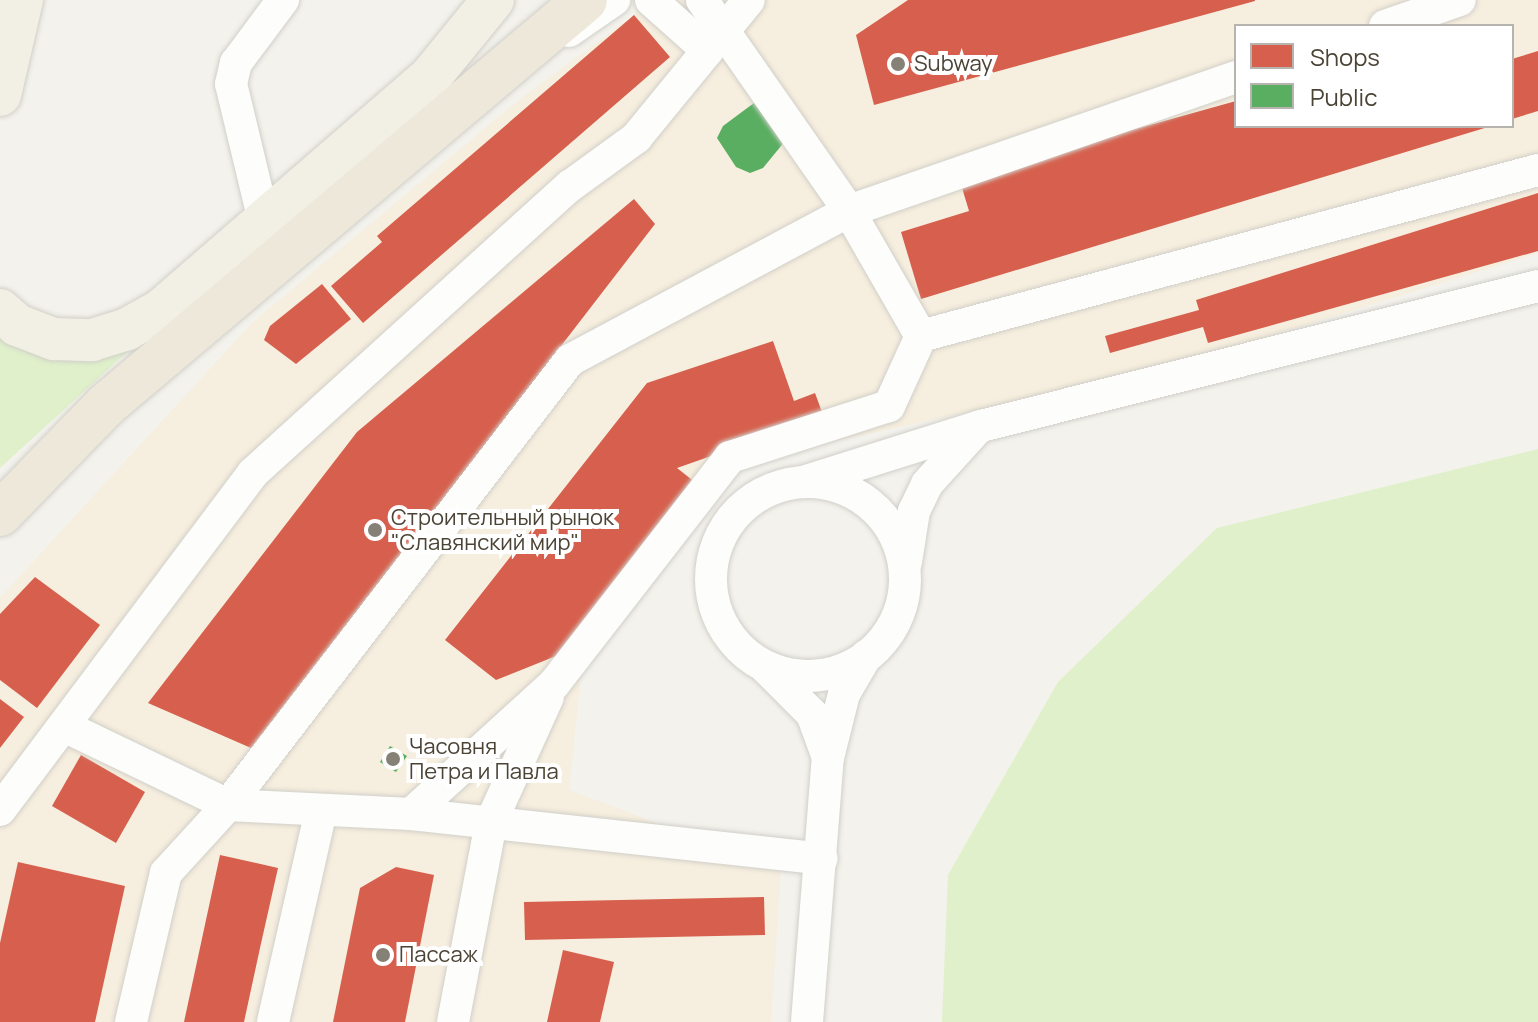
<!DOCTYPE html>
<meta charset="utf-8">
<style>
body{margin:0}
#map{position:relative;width:1538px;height:1022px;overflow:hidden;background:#f3f2ec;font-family:Manrope,sans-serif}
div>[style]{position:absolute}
.commercial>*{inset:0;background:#f6eede}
.green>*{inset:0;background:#dff0ca}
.shops>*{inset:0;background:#d6604d}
.public>*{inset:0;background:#5aae61}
.roads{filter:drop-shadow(0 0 2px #d1cfc9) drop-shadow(0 0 2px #d1cfc9)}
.minor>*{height:32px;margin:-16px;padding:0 16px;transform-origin:16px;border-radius:16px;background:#fdfdfc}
.minor>.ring{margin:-16px;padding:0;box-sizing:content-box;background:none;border:32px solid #fdfdfc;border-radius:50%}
.major>*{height:42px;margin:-21px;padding:0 21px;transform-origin:21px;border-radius:21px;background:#f2efe4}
.highway>*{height:44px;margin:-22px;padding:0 22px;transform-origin:22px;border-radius:22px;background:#ede8da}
.dots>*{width:22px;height:22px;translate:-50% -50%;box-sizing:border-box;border:4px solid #fff;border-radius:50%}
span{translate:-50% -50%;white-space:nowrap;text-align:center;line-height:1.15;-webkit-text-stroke:8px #fff;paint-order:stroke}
.poi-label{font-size:22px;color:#4b4436}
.left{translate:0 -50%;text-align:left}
.legend{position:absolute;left:1234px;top:24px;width:280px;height:104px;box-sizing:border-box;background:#fff;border:2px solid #b7b4af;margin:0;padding:10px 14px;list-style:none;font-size:24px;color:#4b4436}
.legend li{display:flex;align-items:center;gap:16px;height:40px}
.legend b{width:40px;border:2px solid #b7b4af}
</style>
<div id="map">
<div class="commercial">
<i style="clip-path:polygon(evenodd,654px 0,1538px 0,1538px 253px,1157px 371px,739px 462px,581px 675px,569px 790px,781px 870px,771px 1022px,0 1022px,0 598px,253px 322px,514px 104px,654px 0,1236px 26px,1512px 26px,1512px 126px,1236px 126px,1236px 26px)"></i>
</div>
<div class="green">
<i style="clip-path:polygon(0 329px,148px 333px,0 468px)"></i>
<i style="clip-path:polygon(1538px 449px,1538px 1022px,942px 1022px,948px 875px,1058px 682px,1217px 528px)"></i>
</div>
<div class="shops">
<i style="clip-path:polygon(908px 0,1255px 0,1255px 1px,874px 105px,856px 35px)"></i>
<i style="clip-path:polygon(634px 15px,670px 57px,363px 323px,331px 286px,382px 242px,377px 236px)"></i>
<i style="clip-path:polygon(1538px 51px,1538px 111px,1512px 119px,1512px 59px)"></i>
<i style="clip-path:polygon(1236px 101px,1236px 126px,1488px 127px,921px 299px,901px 232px,969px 211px,959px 178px)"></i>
<i style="clip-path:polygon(1538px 193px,1538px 251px,1208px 343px,1203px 327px,1110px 353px,1105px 336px,1199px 310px,1196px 300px)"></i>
<i style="clip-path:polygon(634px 199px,655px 224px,251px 748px,148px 703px,357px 432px)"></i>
<i style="clip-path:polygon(322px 284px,351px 319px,296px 364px,264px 340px,270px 326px)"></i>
<i style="clip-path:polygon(773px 341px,794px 401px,815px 393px,826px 423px,802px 424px,677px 468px,696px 483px,566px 652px,496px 680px,445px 640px,647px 383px)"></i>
<i style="clip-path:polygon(35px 577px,100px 625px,37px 708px,0 680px,0 614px)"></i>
<i style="clip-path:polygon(0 699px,24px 717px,0 748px)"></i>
<i style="clip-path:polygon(81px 755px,145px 792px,116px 843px,52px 806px)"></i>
<i style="clip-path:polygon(220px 855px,278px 868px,260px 948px,244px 1022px,184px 1022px)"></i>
<i style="clip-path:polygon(18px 862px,125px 886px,95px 1022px,0 1022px,0 943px)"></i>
<i style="clip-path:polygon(396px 867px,434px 875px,405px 1022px,333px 1022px,360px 888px)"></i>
<i style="clip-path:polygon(764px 897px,765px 935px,525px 940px,524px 902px)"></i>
<i style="clip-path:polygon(563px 950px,614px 962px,600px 1022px,547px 1022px)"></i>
</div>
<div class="public">
<i style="clip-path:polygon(758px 100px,790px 135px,763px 168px,750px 173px,736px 167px,717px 138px,723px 126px)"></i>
<i style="clip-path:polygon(390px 746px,407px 756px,396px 772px,380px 762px)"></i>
</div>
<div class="roads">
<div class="minor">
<i style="left:651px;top:0;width:76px;rotate:41.8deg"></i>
<i style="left:702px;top:0;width:257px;rotate:55.1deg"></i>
<i style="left:849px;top:211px;width:144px;rotate:60.1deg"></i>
<i style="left:1385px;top:26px;width:79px;rotate:-19.1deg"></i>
<i style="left:569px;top:31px;width:55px;rotate:-34.6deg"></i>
<i style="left:264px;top:221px;width:141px;rotate:-103.5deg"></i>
<i style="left:231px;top:84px;width:22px;rotate:-77deg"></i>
<i style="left:236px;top:63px;width:79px;rotate:-53.3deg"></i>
<i style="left:803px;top:482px;width:187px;rotate:-17.5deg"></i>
<i style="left:981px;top:426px;width:574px;rotate:-14.11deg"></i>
<i class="ring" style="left:711px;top:482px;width:162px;height:162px"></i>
<i style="left:906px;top:562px;width:52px;rotate:-81.1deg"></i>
<i style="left:914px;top:511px;width:30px;rotate:-64deg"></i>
<i style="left:927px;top:484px;width:72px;rotate:-47.8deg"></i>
<i style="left:766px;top:668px;width:65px;rotate:45deg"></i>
<i style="left:812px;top:714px;width:44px;rotate:69.9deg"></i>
<i style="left:64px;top:726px;width:182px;rotate:25.7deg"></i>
<i style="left:228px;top:805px;width:183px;rotate:2.8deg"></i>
<i style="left:411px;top:814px;width:413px;rotate:6.2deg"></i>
<i style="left:0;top:810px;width:421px;rotate:-53.1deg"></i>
<i style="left:253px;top:473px;width:428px;rotate:-42.2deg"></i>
<i style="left:570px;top:186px;width:82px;rotate:-36deg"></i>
<i style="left:636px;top:138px;width:178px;rotate:-50.7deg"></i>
<i style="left:411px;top:814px;width:193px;rotate:-42.3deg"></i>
<i style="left:554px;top:684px;width:287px;rotate:-52.2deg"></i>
<i style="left:730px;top:457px;width:167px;rotate:-17.8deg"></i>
<i style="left:889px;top:406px;width:77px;rotate:-65.4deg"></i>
<i style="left:921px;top:336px;width:639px;rotate:-15.06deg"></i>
<i style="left:131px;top:1022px;width:153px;rotate:-76.8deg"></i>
<i style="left:166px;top:873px;width:92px;rotate:-47.6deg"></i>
<i style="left:228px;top:805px;width:561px;rotate:-52.46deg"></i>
<i style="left:570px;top:360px;width:316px;rotate:-28.1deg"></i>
<i style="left:849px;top:211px;width:410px;rotate:-19.1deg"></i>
<i style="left:273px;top:1022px;width:217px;rotate:-77.2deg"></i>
<i style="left:453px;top:1022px;width:204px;rotate:-79.2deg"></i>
<i style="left:491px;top:822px;width:137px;rotate:-65.5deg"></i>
<i style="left:807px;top:1022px;width:265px;rotate:-85.5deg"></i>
<i style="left:828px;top:758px;width:66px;rotate:-76deg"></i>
<i style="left:844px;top:694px;width:44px;rotate:-59.9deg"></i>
</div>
<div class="major">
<i style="left:0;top:95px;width:98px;rotate:-77deg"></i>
<i style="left:0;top:310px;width:23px;rotate:41deg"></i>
<i style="left:17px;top:325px;width:40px;rotate:21deg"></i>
<i style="left:54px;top:339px;width:38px;rotate:2deg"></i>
<i style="left:92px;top:340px;width:37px;rotate:-17deg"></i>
<i style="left:127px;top:329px;width:39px;rotate:-29deg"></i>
<i style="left:161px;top:310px;width:357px;rotate:-40.9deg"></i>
<i style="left:431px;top:76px;width:98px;rotate:-50.8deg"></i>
</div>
<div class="highway">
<i style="left:0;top:514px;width:152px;rotate:-45.8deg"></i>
<i style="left:106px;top:405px;width:627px;rotate:-40.21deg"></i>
</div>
</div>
<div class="dots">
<i style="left:898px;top:64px;background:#868176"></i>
<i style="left:375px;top:530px;background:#868176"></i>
<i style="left:393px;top:759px;background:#868176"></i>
<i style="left:383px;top:955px;background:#868176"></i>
</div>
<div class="poi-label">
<span class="left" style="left:914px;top:64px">Subway</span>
<span class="left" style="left:391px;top:530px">Строительный рынок<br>"Славянский мир"</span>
<span class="left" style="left:409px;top:759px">Часовня<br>Петра и Павла</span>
<span class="left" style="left:399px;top:955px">Пассаж</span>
</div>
<ul class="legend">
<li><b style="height:22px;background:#d6604d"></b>Shops</li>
<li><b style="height:22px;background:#5aae61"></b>Public</li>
</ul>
</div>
